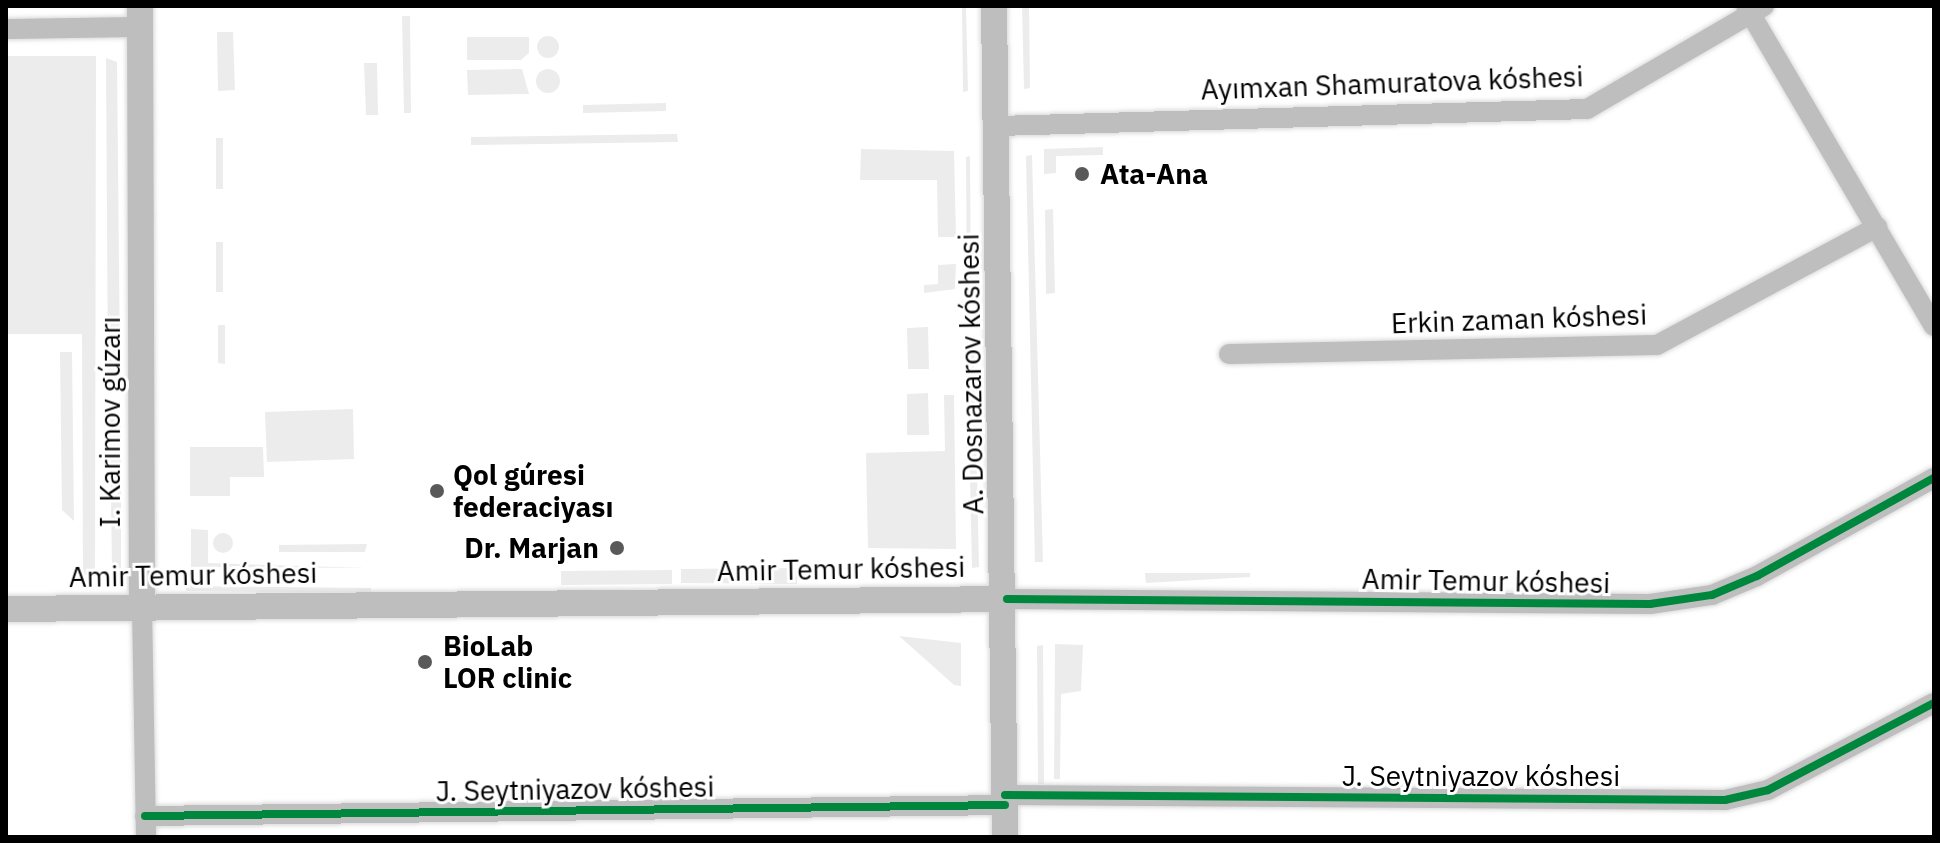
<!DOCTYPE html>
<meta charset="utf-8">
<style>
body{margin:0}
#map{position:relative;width:1940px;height:843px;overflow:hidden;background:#fff;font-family:"IBM Plex Sans",sans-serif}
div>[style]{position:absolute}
.green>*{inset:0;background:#ececec}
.round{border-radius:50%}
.roads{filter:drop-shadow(0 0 2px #dbdbdb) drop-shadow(0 0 2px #dbdbdb)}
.minor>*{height:20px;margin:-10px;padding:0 10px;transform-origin:10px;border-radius:10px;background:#bebebe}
.major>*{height:26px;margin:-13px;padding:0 13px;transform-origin:13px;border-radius:13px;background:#bebebe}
.cycleway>*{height:8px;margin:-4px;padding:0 4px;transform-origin:4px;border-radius:4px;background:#00873e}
.dots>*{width:22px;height:22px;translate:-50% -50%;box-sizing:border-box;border:4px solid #fff;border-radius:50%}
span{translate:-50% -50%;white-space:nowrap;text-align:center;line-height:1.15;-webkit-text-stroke:6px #fff;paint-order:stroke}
.street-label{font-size:28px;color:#000}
.poi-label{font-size:28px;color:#000;font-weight:700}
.left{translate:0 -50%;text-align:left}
.right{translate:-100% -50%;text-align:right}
.frame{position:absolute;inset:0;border:8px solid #000;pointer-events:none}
</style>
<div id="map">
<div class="green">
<i style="clip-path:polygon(962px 6px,966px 6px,968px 91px,963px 92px)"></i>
<i style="clip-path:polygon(1022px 6px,1029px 6px,1030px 88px,1024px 89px)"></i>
<i style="clip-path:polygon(402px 16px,410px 16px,411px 113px,404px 113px)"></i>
<i style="clip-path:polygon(217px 32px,233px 32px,235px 90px,218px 91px)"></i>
<i class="round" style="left:537px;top:36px;width:22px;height:22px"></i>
<i style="clip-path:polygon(467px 37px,529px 37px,529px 53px,521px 60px,467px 60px)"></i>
<i style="clip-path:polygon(6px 56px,96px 56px,95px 574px,83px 575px,82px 334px,6px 334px)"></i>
<i style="clip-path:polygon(106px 58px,117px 62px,120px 369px,108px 378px)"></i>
<i style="clip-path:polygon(364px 63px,377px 63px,378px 115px,366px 115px)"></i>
<i style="clip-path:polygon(522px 69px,529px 94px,468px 95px,467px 70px)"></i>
<i class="round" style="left:536px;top:69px;width:24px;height:24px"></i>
<i style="clip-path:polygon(666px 103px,666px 111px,583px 113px,583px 105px)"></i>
<i style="clip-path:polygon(677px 134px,678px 142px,471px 145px,471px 137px)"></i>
<i style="clip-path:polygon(223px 138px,223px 189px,216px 189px,216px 138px)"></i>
<i style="clip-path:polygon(1103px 147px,1103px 155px,1056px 156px,1056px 173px,1044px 174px,1044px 149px)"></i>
<i style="clip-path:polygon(861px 149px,954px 151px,956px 237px,938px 237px,937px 180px,860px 180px)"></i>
<i style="clip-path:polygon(1032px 155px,1043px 562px,1035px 562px,1026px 156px)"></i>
<i style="clip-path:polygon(970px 156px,971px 298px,967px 304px,966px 157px)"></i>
<i style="clip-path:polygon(1053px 209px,1055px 293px,1046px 294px,1045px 210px)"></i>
<i style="clip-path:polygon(216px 242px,223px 242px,223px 292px,216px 292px)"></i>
<i style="clip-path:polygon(956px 264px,955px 289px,924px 293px,924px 285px,938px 284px,938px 265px)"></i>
<i style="clip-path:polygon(218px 325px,225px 325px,225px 364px,218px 363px)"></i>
<i style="clip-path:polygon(928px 327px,929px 369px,908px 369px,907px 328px)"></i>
<i style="clip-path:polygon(967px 334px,974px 336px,979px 567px,972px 568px)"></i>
<i style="clip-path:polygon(60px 352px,72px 352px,74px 521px,62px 510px)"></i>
<i style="clip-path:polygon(928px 393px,929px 435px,907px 435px,907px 394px)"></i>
<i style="clip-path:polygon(944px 395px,954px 395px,956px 549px,868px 548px,866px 453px,945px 451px)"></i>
<i style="clip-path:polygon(353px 409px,354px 459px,267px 462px,265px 412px)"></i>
<i style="clip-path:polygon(110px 416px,121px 422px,121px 573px,112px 573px)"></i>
<i style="clip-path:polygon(190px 447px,263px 447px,264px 477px,230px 477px,230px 496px,190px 496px)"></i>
<i style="clip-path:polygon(191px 529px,208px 530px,208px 563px,368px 568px,191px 567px)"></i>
<i class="round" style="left:213px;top:533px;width:20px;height:20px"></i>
<i style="clip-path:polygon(367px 544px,365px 552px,279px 552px,279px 545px)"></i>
<i style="clip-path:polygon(797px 568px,797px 584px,681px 583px,681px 569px)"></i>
<i style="clip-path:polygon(672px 570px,672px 584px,561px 585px,561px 571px)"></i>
<i style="clip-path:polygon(1145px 573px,1250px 573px,1250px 577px,1146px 583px)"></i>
<i style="clip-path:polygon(186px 586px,371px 588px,371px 593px,186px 591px)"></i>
<i style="clip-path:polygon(899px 636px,961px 643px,961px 686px,954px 685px)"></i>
<i style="clip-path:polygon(1055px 644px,1083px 645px,1081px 691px,1061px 694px,1060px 779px,1054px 779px)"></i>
<i style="clip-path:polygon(1043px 645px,1044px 784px,1038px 784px,1037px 646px)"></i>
</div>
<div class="roads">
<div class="minor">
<i style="left:1746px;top:6px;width:371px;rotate:59.6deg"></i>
<i style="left:6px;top:29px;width:134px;rotate:-0.9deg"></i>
<i style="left:998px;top:126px;width:589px;rotate:-1.65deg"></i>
<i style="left:1587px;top:109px;width:205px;rotate:-30.2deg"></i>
<i style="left:1229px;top:354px;width:428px;rotate:-1.2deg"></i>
<i style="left:1657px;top:345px;width:250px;rotate:-28.2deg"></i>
<i style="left:1007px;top:599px;width:643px;rotate:0.45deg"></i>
<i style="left:1650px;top:604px;width:63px;rotate:-8.3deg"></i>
<i style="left:1712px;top:595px;width:49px;rotate:-22.9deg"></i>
<i style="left:1757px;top:576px;width:202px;rotate:-29deg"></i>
<i style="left:142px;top:607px;width:230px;rotate:89deg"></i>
<i style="left:1005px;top:795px;width:720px;rotate:0.4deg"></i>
<i style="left:1725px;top:800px;width:44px;rotate:-13.1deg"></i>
<i style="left:1768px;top:790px;width:187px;rotate:-27.7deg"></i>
<i style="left:145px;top:816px;width:860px;rotate:-0.73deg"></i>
</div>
<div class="major">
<i style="left:140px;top:6px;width:601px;rotate:89.81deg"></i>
<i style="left:994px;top:6px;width:831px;rotate:89.24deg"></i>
<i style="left:6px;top:609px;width:1001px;rotate:-0.57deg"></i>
</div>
</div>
<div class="cycleway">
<i style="left:1007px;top:599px;width:643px;rotate:0.45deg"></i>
<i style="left:1650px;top:604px;width:63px;rotate:-8.3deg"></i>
<i style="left:1712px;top:595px;width:49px;rotate:-22.9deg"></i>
<i style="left:1757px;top:576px;width:202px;rotate:-29deg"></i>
<i style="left:1005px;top:795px;width:720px;rotate:0.4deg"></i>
<i style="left:1725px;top:800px;width:44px;rotate:-13.1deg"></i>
<i style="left:1768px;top:790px;width:187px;rotate:-27.7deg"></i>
<i style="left:145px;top:816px;width:860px;rotate:-0.73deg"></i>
</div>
<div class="dots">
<i style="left:1082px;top:174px;background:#595959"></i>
<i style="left:437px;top:491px;background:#595959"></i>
<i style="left:617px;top:548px;background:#595959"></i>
<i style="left:425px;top:662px;background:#595959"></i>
</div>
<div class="street-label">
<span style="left:1392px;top:83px;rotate:-2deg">Ayımxan Shamuratova kóshesi</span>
<span style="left:1519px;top:319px;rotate:-2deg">Erkin zaman kóshesi</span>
<span style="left:971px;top:374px;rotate:-91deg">A. Dosnazarov kóshesi</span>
<span style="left:110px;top:422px;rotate:-90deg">I. Karimov gúzarı</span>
<span style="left:841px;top:569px;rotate:-1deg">Amir Temur kóshesi</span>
<span style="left:193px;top:575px;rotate:-1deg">Amir Temur kóshesi</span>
<span style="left:1486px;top:581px;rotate:1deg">Amir Temur kóshesi</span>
<span style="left:1481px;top:776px">J. Seytniyazov kóshesi</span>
<span style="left:575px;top:789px;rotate:-1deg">J. Seytniyazov kóshesi</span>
</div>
<div class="poi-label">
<span class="left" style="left:1100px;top:174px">Ata-Ana</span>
<span class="left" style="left:453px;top:491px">Qol gúresi<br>federaciyası</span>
<span class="right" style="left:599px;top:548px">Dr. Marjan</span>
<span class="left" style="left:443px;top:662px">BioLab<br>LOR clinic</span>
</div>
<div class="frame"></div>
</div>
